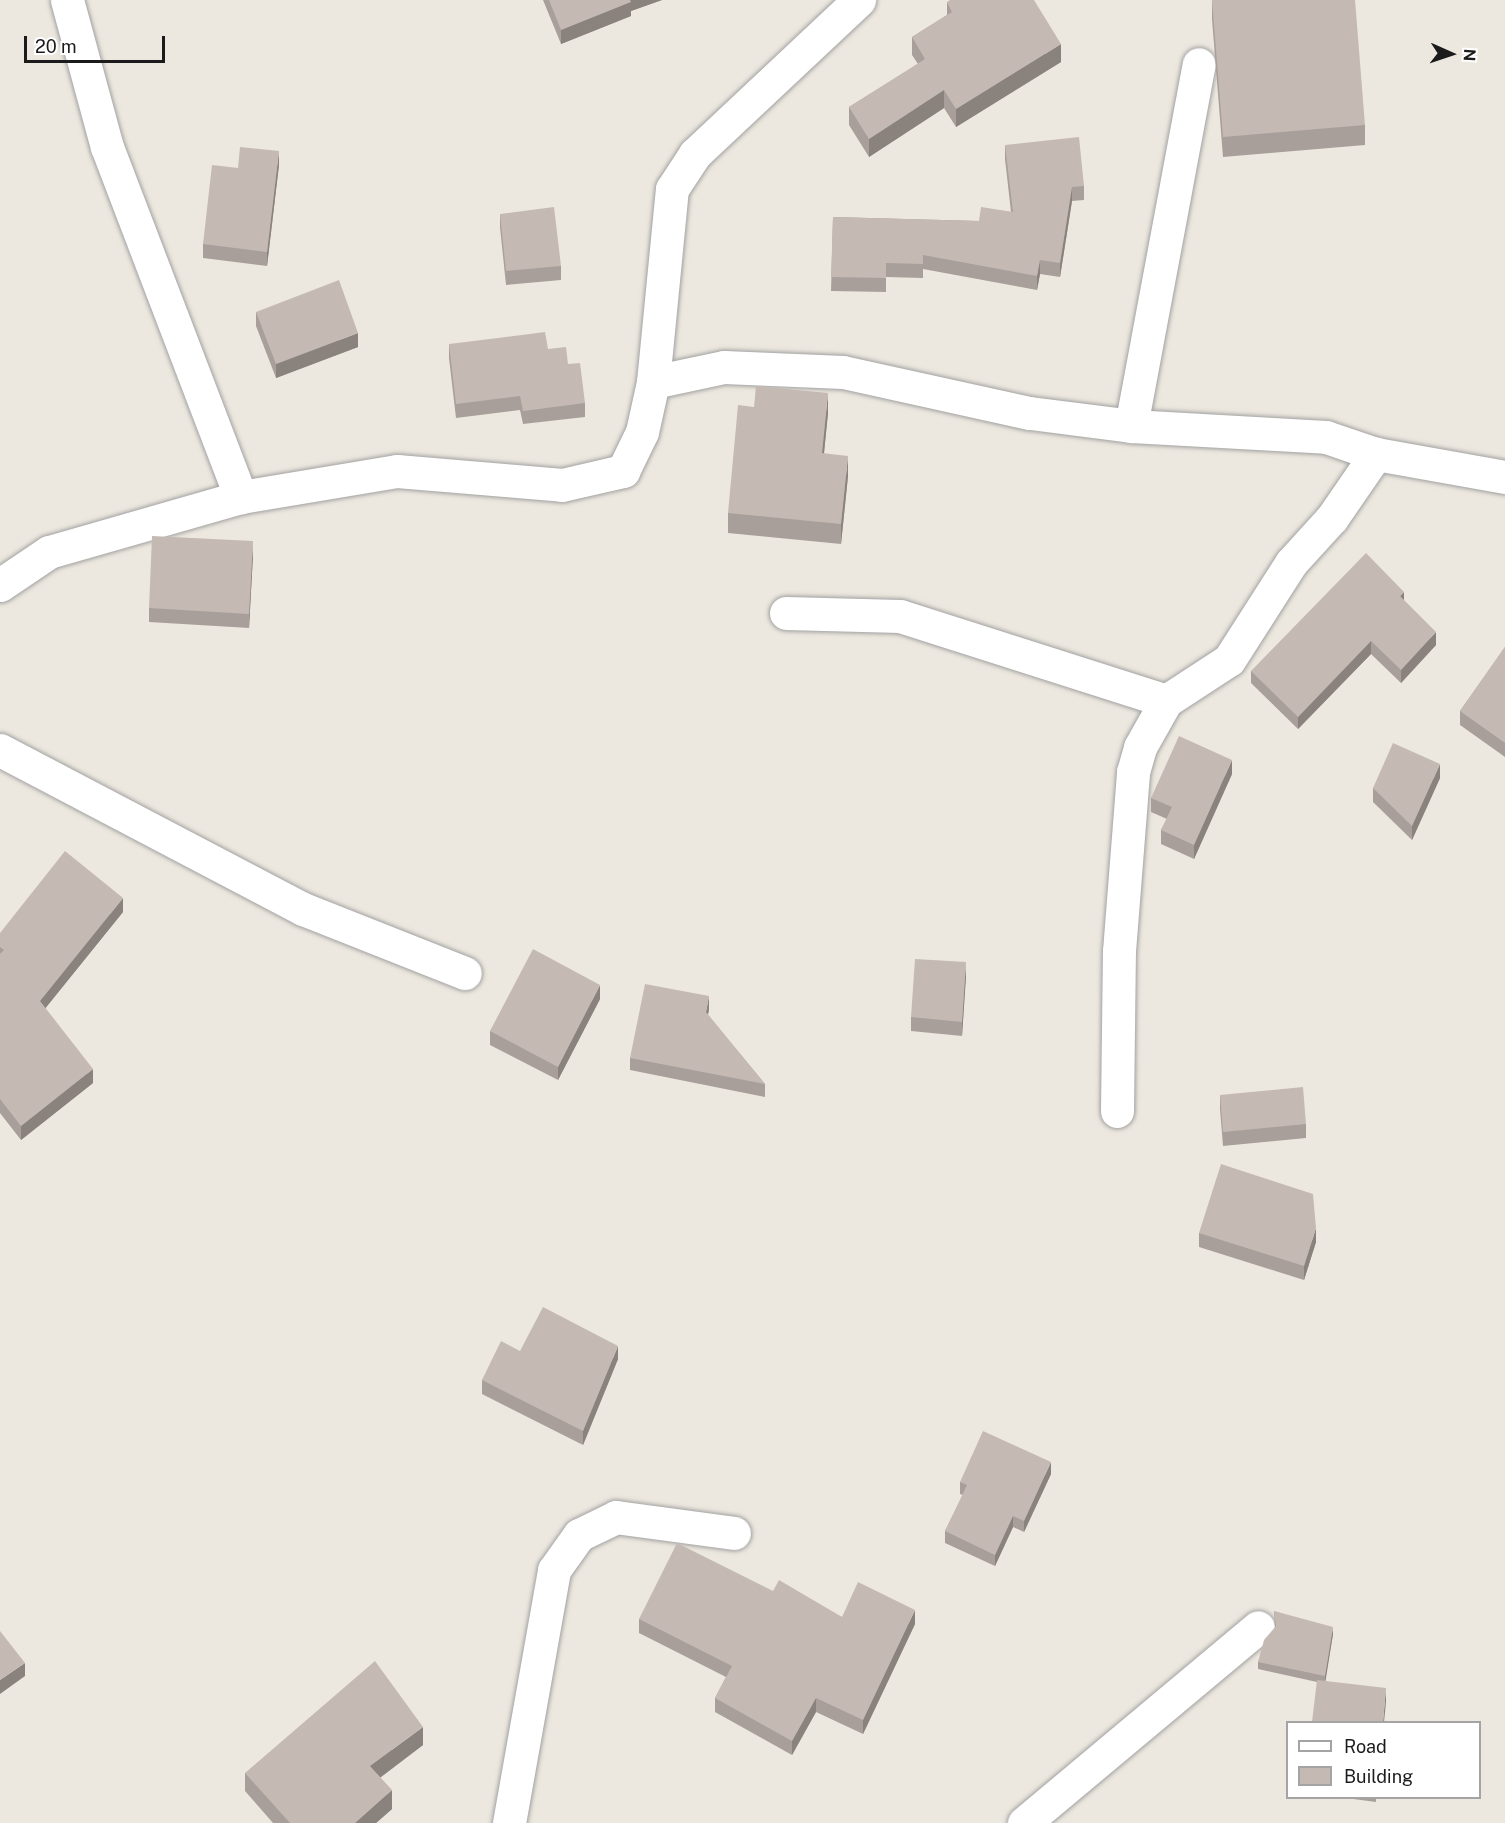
<!DOCTYPE html>
<style>
body{margin:0}
#map{position:relative;width:1505px;height:1823px;overflow:hidden;background:#ede8df;font-family:"Public Sans",sans-serif}
div>[style]{position:absolute}
.roads{filter:drop-shadow(0 0 2px #a2a2a2) drop-shadow(0 0 2px #a2a2a2)}
.minor>*{height:33px;margin:-16.5px;padding:0 16.5px;transform-origin:16.5px;border-radius:16.5px;background:#fff}
.wall>*{inset:0;background:#a99f9a}
.shaded-wall>*{inset:0;background:#8a827d}
.building>*{inset:0;background:#c5b9b3}
span{translate:-50% -50%;white-space:nowrap;text-align:center;line-height:1.15;-webkit-text-stroke:4.5px #fff;paint-order:stroke}
.legend{position:absolute;left:1286px;top:1721px;width:195px;height:78px;box-sizing:border-box;background:#fff;border:2px solid #a4a4a4;margin:0;padding:8px 10px;list-style:none;font-size:18px;color:#1b1b1b}
.legend li{display:flex;align-items:center;gap:12px;height:30px}
.legend b{width:30px;border:2px solid #a4a4a4}
.north{position:absolute;left:1421px;top:24px;width:60px;height:60px;-webkit-text-stroke:4px #fff;paint-order:stroke;rotate:93deg;font-size:16px;font-weight:700;line-height:24px;text-align:center;color:#1b1b1b}
.north::after{content:'';display:block;margin:auto;width:21px;height:27px;background:#1b1b1b;clip-path:polygon(50% 0,100% 100%,50% 72%,0 100%)}
.scale{position:absolute;left:24px;top:36px;width:141px;height:27px;box-sizing:border-box;border:3px solid #1b1b1b;border-top:0;padding-left:8px;font-size:18px;line-height:21px;white-space:nowrap;color:#1b1b1b;-webkit-text-stroke:4px #fff;paint-order:stroke}
</style>
<div id="map">
<div class="roads">
<div class="minor">
<i style="left:67px;top:0;width:152px;rotate:74.8deg"></i>
<i style="left:107px;top:147px;width:375px;rotate:69.1deg"></i>
<i style="left:653px;top:382px;width:73px;rotate:-11.9deg"></i>
<i style="left:724px;top:367px;width:119px;rotate:2.4deg"></i>
<i style="left:843px;top:372px;width:191px;rotate:12.4deg"></i>
<i style="left:1030px;top:413px;width:102px;rotate:7.3deg"></i>
<i style="left:1131px;top:426px;width:195px;rotate:3.2deg"></i>
<i style="left:1326px;top:437px;width:53px;rotate:18.8deg"></i>
<i style="left:1376px;top:454px;width:131px;rotate:10.1deg"></i>
<i style="left:1131px;top:426px;width:368px;rotate:-79.4deg"></i>
<i style="left:0;top:585px;width:59px;rotate:-34deg"></i>
<i style="left:49px;top:552px;width:200px;rotate:-16deg"></i>
<i style="left:241px;top:497px;width:158px;rotate:-9.5deg"></i>
<i style="left:397px;top:471px;width:166px;rotate:4.8deg"></i>
<i style="left:562px;top:485px;width:63px;rotate:-12.9deg"></i>
<i style="left:623px;top:471px;width:43px;rotate:-64deg"></i>
<i style="left:642px;top:432px;width:51px;rotate:-77.6deg"></i>
<i style="left:653px;top:382px;width:194px;rotate:-84.4deg"></i>
<i style="left:672px;top:189px;width:42px;rotate:-56.7deg"></i>
<i style="left:695px;top:154px;width:225px;rotate:-43.2deg"></i>
<i style="left:786px;top:613px;width:114px;rotate:1.5deg"></i>
<i style="left:900px;top:616px;width:279px;rotate:17.7deg"></i>
<i style="left:1166px;top:701px;width:75px;rotate:-33.1deg"></i>
<i style="left:1229px;top:660px;width:115px;rotate:-57.4deg"></i>
<i style="left:1291px;top:563px;width:61px;rotate:-47.7deg"></i>
<i style="left:1332px;top:518px;width:78px;rotate:-55.5deg"></i>
<i style="left:0;top:750px;width:342px;rotate:27.7deg"></i>
<i style="left:303px;top:909px;width:174px;rotate:21.6deg"></i>
<i style="left:1117px;top:1111px;width:160px;rotate:-89.3deg"></i>
<i style="left:1119px;top:951px;width:180px;rotate:-85.5deg"></i>
<i style="left:1133px;top:772px;width:26px;rotate:-74deg"></i>
<i style="left:1140px;top:747px;width:53px;rotate:-60.5deg"></i>
<i style="left:509px;top:1823px;width:257px;rotate:-79.9deg"></i>
<i style="left:554px;top:1570px;width:43px;rotate:-54.5deg"></i>
<i style="left:579px;top:1535px;width:41px;rotate:-25.9deg"></i>
<i style="left:616px;top:1517px;width:119px;rotate:7.7deg"></i>
<i style="left:1024px;top:1823px;width:305px;rotate:-39.9deg"></i>
</div>
</div>
<div class="wall">
<i style="clip-path:polygon(543px 0,662px 0,631px 11px,631px 16px,561px 44px)"></i>
<i style="clip-path:polygon(1212px 0,1365px 125px,1365px 145px,1223px 157px,1212px 19px)"></i>
<i style="clip-path:polygon(947px 2px,1061px 62px,956px 127px,944px 108px,869px 157px,849px 125px,849px 107px,918px 64px,912px 55px,912px 37px,947px 15px)"></i>
<i style="clip-path:polygon(1005px 145px,1084px 186px,1084px 200px,1072px 201px,1060px 277px,1040px 274px,1037px 290px,923px 269px,923px 278px,886px 277px,886px 292px,831px 291px,833px 217px,979px 221px,1011px 212px,1005px 159px)"></i>
<i style="clip-path:polygon(279px 165px,267px 266px,203px 258px,203px 244px,238px 168px)"></i>
<i style="clip-path:polygon(500px 214px,561px 266px,561px 280px,506px 285px,500px 227px)"></i>
<i style="clip-path:polygon(256px 312px,358px 347px,276px 378px,256px 326px)"></i>
<i style="clip-path:polygon(449px 344px,548px 349px,568px 364px,585px 403px,585px 417px,523px 424px,520px 410px,456px 418px,449px 358px)"></i>
<i style="clip-path:polygon(828px 413px,824px 453px,848px 476px,841px 544px,728px 533px,728px 513px)"></i>
<i style="clip-path:polygon(253px 555px,249px 628px,149px 622px,149px 608px)"></i>
<i style="clip-path:polygon(1404px 601px,1436px 645px,1401px 683px,1371px 654px,1298px 729px,1251px 683px,1251px 671px)"></i>
<i style="clip-path:polygon(1505px 647px,1505px 757px,1460px 725px,1460px 711px)"></i>
<i style="clip-path:polygon(1232px 774px,1194px 859px,1161px 844px,1161px 830px,1167px 819px,1151px 812px,1151px 798px)"></i>
<i style="clip-path:polygon(1440px 778px,1412px 840px,1373px 802px,1373px 788px)"></i>
<i style="clip-path:polygon(123px 912px,45px 1008px,93px 1083px,21px 1140px,0 1113px,0 933px)"></i>
<i style="clip-path:polygon(966px 976px,962px 1036px,911px 1031px,911px 1017px)"></i>
<i style="clip-path:polygon(600px 999px,558px 1080px,490px 1045px,490px 1031px)"></i>
<i style="clip-path:polygon(709px 1009px,708px 1015px,765px 1084px,765px 1097px,630px 1070px,630px 1058px)"></i>
<i style="clip-path:polygon(1220px 1095px,1306px 1124px,1306px 1138px,1223px 1146px,1220px 1109px)"></i>
<i style="clip-path:polygon(1199px 1233px,1316px 1242px,1304px 1280px,1199px 1247px)"></i>
<i style="clip-path:polygon(520px 1351px,618px 1359px,583px 1445px,482px 1394px,482px 1380px)"></i>
<i style="clip-path:polygon(1051px 1474px,1024px 1532px,1013px 1527px,995px 1566px,945px 1543px,945px 1531px,963px 1495px,960px 1494px,960px 1482px)"></i>
<i style="clip-path:polygon(773px 1591px,842px 1617px,915px 1624px,863px 1734px,816px 1712px,792px 1755px,715px 1712px,715px 1698px,726px 1677px,639px 1633px,639px 1619px)"></i>
<i style="clip-path:polygon(1274px 1611px,1333px 1634px,1325px 1681px,1386px 1702px,1317px 1682px,1258px 1669px,1258px 1662px,1275px 1627px)"></i>
<i style="clip-path:polygon(423px 1745px,380px 1778px,392px 1809px,376px 1823px,273px 1823px,245px 1791px,245px 1773px)"></i>
<i style="clip-path:polygon(1338px 1797px,1376px 1797px,1376px 1802px)"></i>
</div>
<div class="shaded-wall">
<i style="clip-path:polygon(630px 0,662px 0,631px 11px,631px 16px,561px 44px,561px 30px)"></i>
<i style="clip-path:polygon(1061px 44px,1061px 62px,956px 127px,956px 109px)"></i>
<i style="clip-path:polygon(944px 90px,944px 108px,869px 157px,869px 139px)"></i>
<i style="clip-path:polygon(279px 151px,279px 165px,267px 266px,267px 252px)"></i>
<i style="clip-path:polygon(1072px 187px,1072px 201px,1060px 277px,1060px 263px)"></i>
<i style="clip-path:polygon(1040px 260px,1040px 274px,1037px 290px,1037px 276px)"></i>
<i style="clip-path:polygon(358px 333px,358px 347px,276px 378px,276px 364px)"></i>
<i style="clip-path:polygon(828px 393px,828px 413px,822px 473px,822px 453px)"></i>
<i style="clip-path:polygon(848px 456px,848px 476px,841px 544px,841px 524px)"></i>
<i style="clip-path:polygon(253px 541px,253px 555px,249px 628px,249px 614px)"></i>
<i style="clip-path:polygon(1404px 592px,1404px 604px,1400px 596px)"></i>
<i style="clip-path:polygon(1436px 632px,1436px 645px,1401px 683px,1401px 670px)"></i>
<i style="clip-path:polygon(1371px 641px,1371px 654px,1298px 729px,1298px 717px)"></i>
<i style="clip-path:polygon(1232px 760px,1232px 774px,1194px 859px,1194px 845px)"></i>
<i style="clip-path:polygon(1440px 764px,1440px 778px,1412px 840px,1412px 826px)"></i>
<i style="clip-path:polygon(123px 898px,123px 912px,40px 1015px,40px 1001px)"></i>
<i style="clip-path:polygon(966px 962px,966px 976px,962px 1036px,962px 1022px)"></i>
<i style="clip-path:polygon(600px 985px,600px 999px,558px 1080px,558px 1067px)"></i>
<i style="clip-path:polygon(709px 996px,709px 1009px,706px 1025px,706px 1012px)"></i>
<i style="clip-path:polygon(93px 1069px,93px 1083px,21px 1140px,21px 1126px)"></i>
<i style="clip-path:polygon(1316px 1228px,1316px 1242px,1304px 1280px,1304px 1266px)"></i>
<i style="clip-path:polygon(618px 1346px,618px 1359px,583px 1445px,583px 1431px)"></i>
<i style="clip-path:polygon(1051px 1462px,1051px 1474px,1024px 1532px,1024px 1521px)"></i>
<i style="clip-path:polygon(1013px 1516px,1013px 1527px,995px 1566px,995px 1555px)"></i>
<i style="clip-path:polygon(915px 1610px,915px 1624px,863px 1734px,863px 1720px)"></i>
<i style="clip-path:polygon(1333px 1627px,1333px 1634px,1325px 1684px,1325px 1676px)"></i>
<i style="clip-path:polygon(25px 1663px,25px 1676px,0 1694px,0 1680px)"></i>
<i style="clip-path:polygon(1386px 1688px,1386px 1702px,1384px 1722px,1383px 1722px)"></i>
<i style="clip-path:polygon(816px 1698px,816px 1712px,792px 1755px,792px 1741px)"></i>
<i style="clip-path:polygon(423px 1727px,423px 1745px,370px 1785px,370px 1766px)"></i>
<i style="clip-path:polygon(392px 1790px,392px 1809px,376px 1823px,355px 1823px)"></i>
</div>
<div class="building">
<i style="clip-path:polygon(549px 0,630px 0,631px 2px,561px 30px)"></i>
<i style="clip-path:polygon(950px 0,1034px 0,1061px 44px,956px 109px,944px 90px,869px 139px,849px 107px,925px 59px,912px 37px,952px 12px,947px 2px)"></i>
<i style="clip-path:polygon(1212px 0,1355px 0,1365px 125px,1223px 137px)"></i>
<i style="clip-path:polygon(1079px 137px,1084px 186px,1072px 187px,1060px 263px,1040px 260px,1037px 276px,923px 255px,923px 264px,886px 263px,886px 278px,831px 277px,833px 217px,979px 221px,981px 207px,1013px 212px,1005px 145px)"></i>
<i style="clip-path:polygon(240px 147px,279px 151px,267px 252px,203px 244px,212px 165px,238px 168px)"></i>
<i style="clip-path:polygon(554px 207px,561px 266px,506px 271px,500px 214px)"></i>
<i style="clip-path:polygon(339px 280px,358px 333px,276px 364px,256px 312px)"></i>
<i style="clip-path:polygon(545px 332px,548px 349px,566px 347px,568px 364px,580px 363px,585px 403px,523px 411px,520px 396px,456px 404px,449px 344px)"></i>
<i style="clip-path:polygon(756px 386px,828px 393px,822px 453px,848px 456px,841px 524px,728px 513px,738px 405px,754px 407px)"></i>
<i style="clip-path:polygon(152px 536px,253px 541px,249px 614px,149px 608px)"></i>
<i style="clip-path:polygon(1366px 553px,1404px 592px,1400px 596px,1436px 632px,1401px 670px,1371px 641px,1298px 717px,1251px 671px)"></i>
<i style="clip-path:polygon(1505px 647px,1505px 743px,1460px 711px)"></i>
<i style="clip-path:polygon(1179px 736px,1232px 760px,1194px 845px,1161px 830px,1172px 807px,1151px 798px)"></i>
<i style="clip-path:polygon(1393px 743px,1440px 764px,1412px 826px,1373px 788px)"></i>
<i style="clip-path:polygon(65px 851px,123px 898px,40px 1001px,93px 1069px,21px 1126px,0 1099px,0 954px,4px 950px,0 947px,0 933px)"></i>
<i style="clip-path:polygon(533px 949px,600px 985px,558px 1067px,490px 1031px)"></i>
<i style="clip-path:polygon(915px 959px,966px 962px,962px 1022px,911px 1017px)"></i>
<i style="clip-path:polygon(645px 984px,709px 996px,706px 1012px,765px 1084px,630px 1058px)"></i>
<i style="clip-path:polygon(1303px 1087px,1306px 1124px,1223px 1132px,1220px 1095px)"></i>
<i style="clip-path:polygon(1221px 1164px,1313px 1194px,1316px 1228px,1304px 1266px,1199px 1233px)"></i>
<i style="clip-path:polygon(543px 1307px,618px 1346px,583px 1431px,482px 1380px,501px 1341px,520px 1351px)"></i>
<i style="clip-path:polygon(983px 1431px,1051px 1462px,1024px 1521px,1013px 1516px,995px 1555px,945px 1531px,967px 1485px,960px 1482px)"></i>
<i style="clip-path:polygon(677px 1543px,773px 1591px,779px 1580px,842px 1617px,858px 1582px,915px 1610px,863px 1720px,816px 1698px,792px 1741px,715px 1698px,732px 1666px,639px 1619px)"></i>
<i style="clip-path:polygon(1274px 1611px,1333px 1627px,1325px 1676px,1258px 1662px,1264px 1640px,1276px 1626px)"></i>
<i style="clip-path:polygon(0 1631px,25px 1663px,0 1680px)"></i>
<i style="clip-path:polygon(375px 1661px,423px 1727px,370px 1766px,392px 1790px,355px 1823px,290px 1823px,245px 1773px)"></i>
<i style="clip-path:polygon(1317px 1680px,1386px 1688px,1383px 1722px,1312px 1722px)"></i>
</div>
<ul class="legend">
<li><b style="height:8px;background:#fff"></b>Road</li>
<li><b style="height:16px;background:#c5b9b3"></b>Building</li>
</ul>
<div class="north">N</div>
<div class="scale">20 m</div>
</div>
